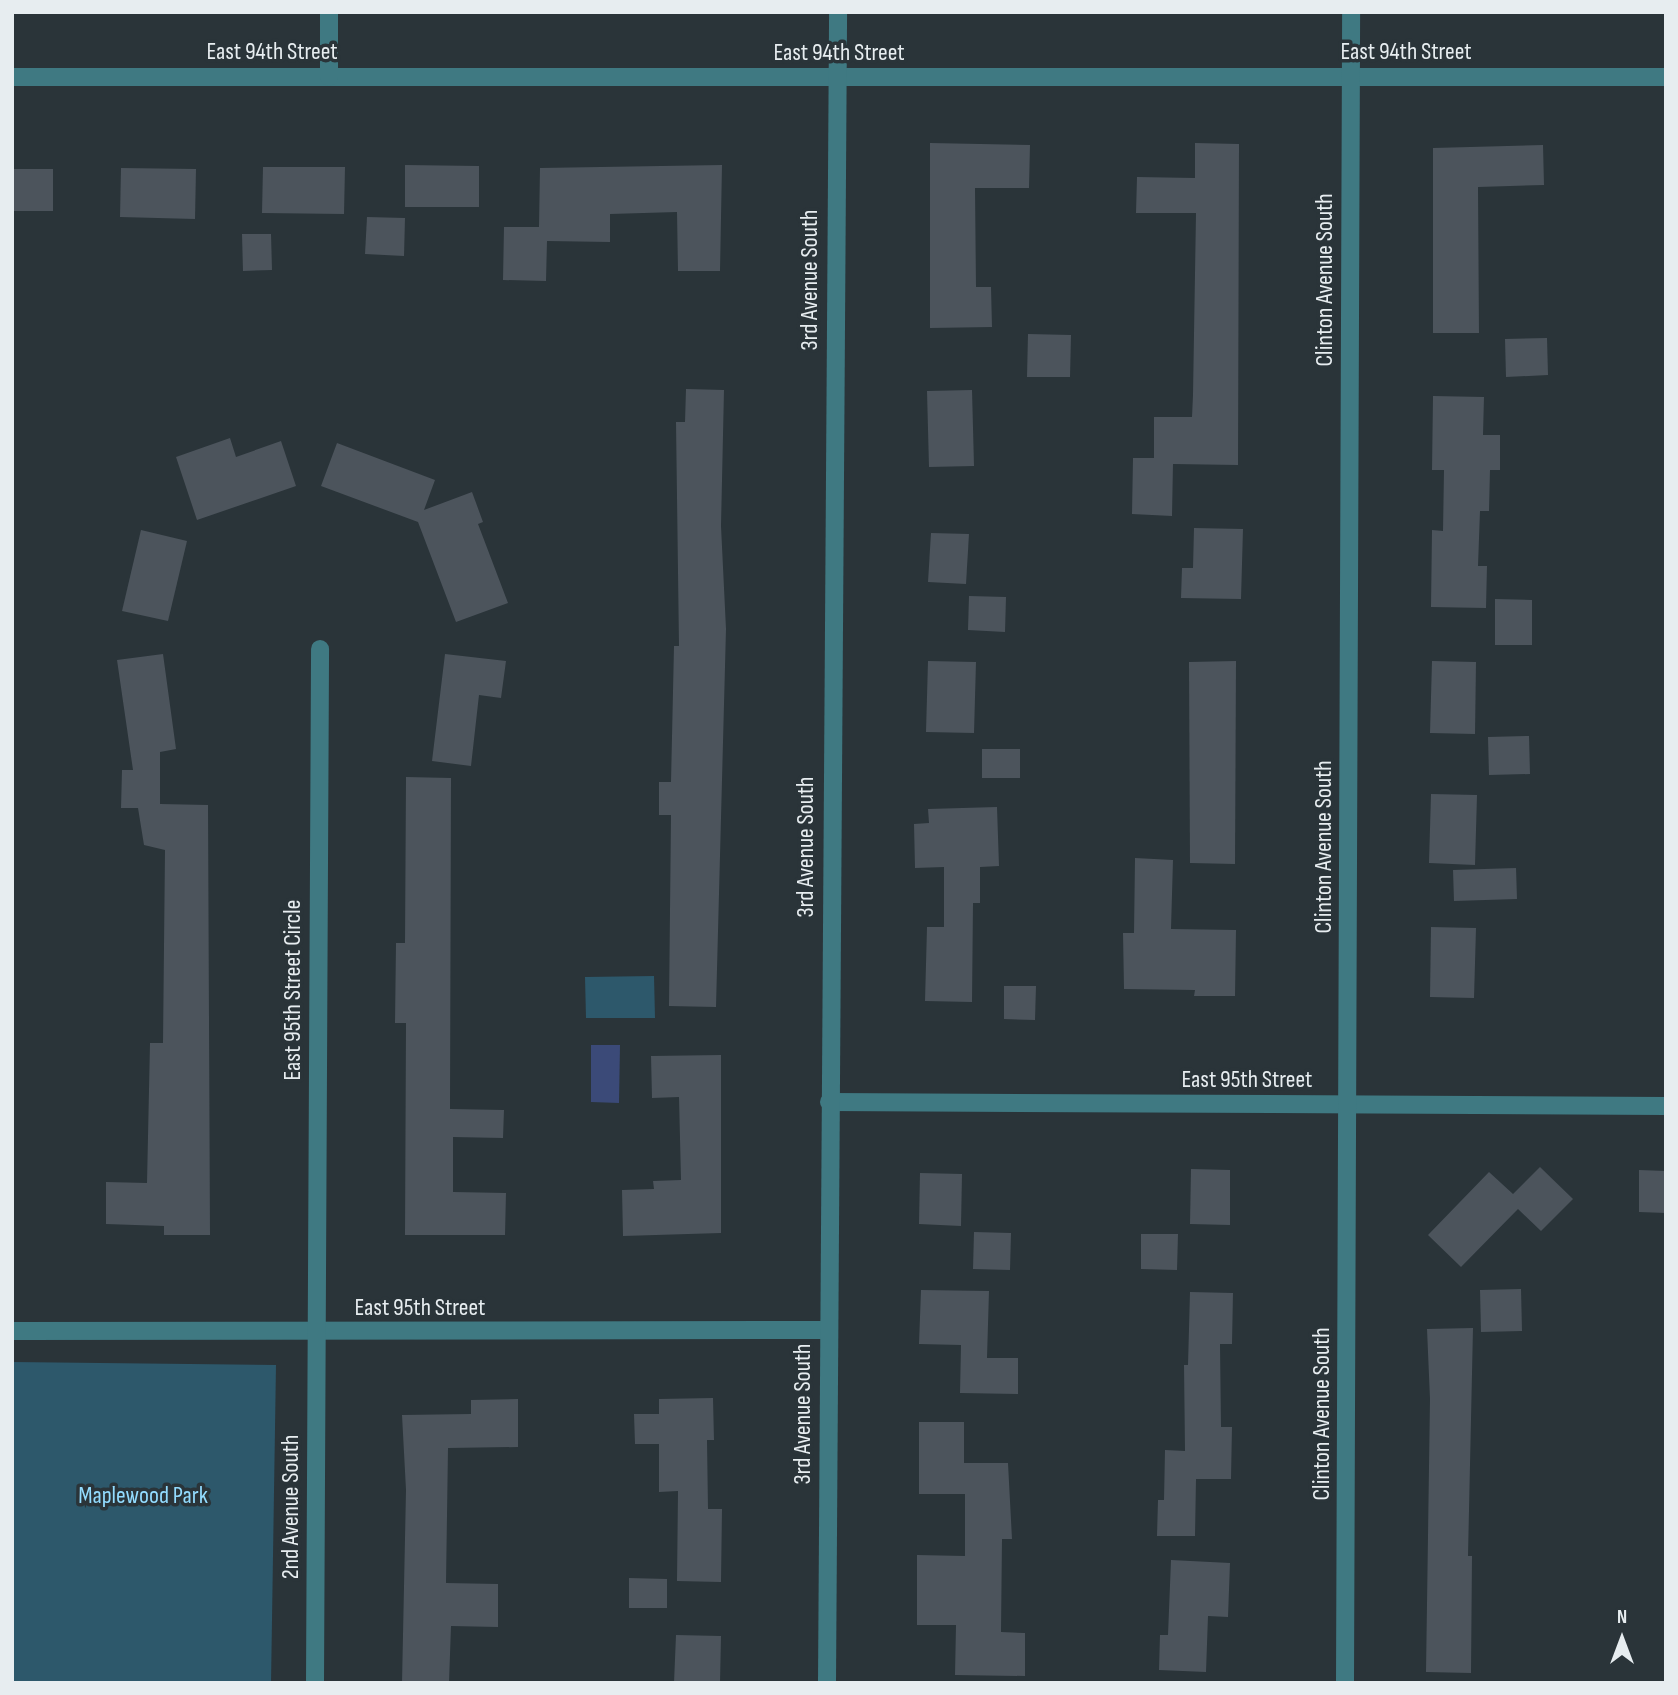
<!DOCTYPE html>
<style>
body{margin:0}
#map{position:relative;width:1678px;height:1695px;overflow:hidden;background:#2a3439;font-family:"Sofia Sans Condensed",sans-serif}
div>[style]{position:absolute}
.green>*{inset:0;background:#2d586b}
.water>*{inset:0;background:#3b4a78}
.building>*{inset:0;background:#4c545c}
.minor>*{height:18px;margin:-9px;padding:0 9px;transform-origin:9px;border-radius:9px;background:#3f7982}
span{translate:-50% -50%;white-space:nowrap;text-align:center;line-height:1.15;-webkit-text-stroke:7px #2a3439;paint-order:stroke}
.street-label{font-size:24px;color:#e7edf0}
.park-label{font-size:24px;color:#93dcff}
.frame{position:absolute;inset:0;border:14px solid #e7edf0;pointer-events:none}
.north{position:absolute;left:1587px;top:1604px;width:70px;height:70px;-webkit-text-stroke:5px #2a3439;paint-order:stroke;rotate:0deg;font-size:19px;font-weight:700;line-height:28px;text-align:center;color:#e7edf0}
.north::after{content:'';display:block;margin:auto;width:24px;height:32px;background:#e7edf0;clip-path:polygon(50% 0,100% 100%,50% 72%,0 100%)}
</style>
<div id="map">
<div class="green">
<i style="clip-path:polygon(654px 976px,655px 1018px,586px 1018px,585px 977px)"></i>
<i style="clip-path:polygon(12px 1362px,276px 1365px,271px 1683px,12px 1683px)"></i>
</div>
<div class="water">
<i style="clip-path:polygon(591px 1045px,620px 1045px,619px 1103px,591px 1102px)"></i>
</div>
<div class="building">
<i style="clip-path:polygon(930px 143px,1030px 145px,1029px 188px,975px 188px,976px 287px,991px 287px,992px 327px,930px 328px)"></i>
<i style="clip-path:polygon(1195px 143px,1239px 144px,1238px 465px,1173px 464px,1172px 516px,1132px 514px,1133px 458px,1154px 458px,1154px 417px,1192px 417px,1193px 395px,1196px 213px,1136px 213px,1137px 177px,1195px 178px)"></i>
<i style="clip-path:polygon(1543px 145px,1544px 185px,1478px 187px,1479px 333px,1433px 333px,1433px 148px)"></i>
<i style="clip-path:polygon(405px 165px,479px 166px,479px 207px,405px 207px)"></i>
<i style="clip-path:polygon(722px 165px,720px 271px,678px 271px,677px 212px,610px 214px,610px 242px,547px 241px,546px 281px,503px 280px,504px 227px,539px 227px,540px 168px)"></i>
<i style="clip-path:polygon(263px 167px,345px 167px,344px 214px,262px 213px)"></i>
<i style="clip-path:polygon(121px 168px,196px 169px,195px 219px,120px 217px)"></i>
<i style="clip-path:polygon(12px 169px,53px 169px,53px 211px,12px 211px)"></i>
<i style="clip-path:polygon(367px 217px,405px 218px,404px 256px,365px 254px)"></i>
<i style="clip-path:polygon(242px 234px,271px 234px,272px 270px,243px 271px)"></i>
<i style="clip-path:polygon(1028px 334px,1071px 335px,1070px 377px,1027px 377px)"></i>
<i style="clip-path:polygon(1547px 338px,1548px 375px,1506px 377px,1505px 339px)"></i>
<i style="clip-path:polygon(686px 389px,724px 390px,721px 526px,726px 629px,716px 1007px,669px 1006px,671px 815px,659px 815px,659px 782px,671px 782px,674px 646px,679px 646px,676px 422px,685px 422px)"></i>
<i style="clip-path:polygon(972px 390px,974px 466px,929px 467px,927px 391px)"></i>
<i style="clip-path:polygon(1433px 396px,1484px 397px,1483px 435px,1500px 435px,1500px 470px,1490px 470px,1489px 511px,1480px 511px,1478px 566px,1487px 566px,1486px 608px,1431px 607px,1432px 530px,1443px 531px,1444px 470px,1432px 470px)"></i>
<i style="clip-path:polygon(230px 438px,236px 457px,281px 441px,296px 486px,197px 520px,176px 457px)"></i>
<i style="clip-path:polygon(337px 443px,435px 480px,424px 510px,472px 492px,483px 522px,478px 524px,508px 603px,456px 622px,418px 522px,321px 486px)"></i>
<i style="clip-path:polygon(1194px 528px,1243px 529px,1241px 599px,1181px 598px,1182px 568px,1193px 568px)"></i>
<i style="clip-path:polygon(141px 530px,187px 541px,168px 621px,122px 611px)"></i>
<i style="clip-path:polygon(931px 533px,969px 534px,966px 584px,928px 582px)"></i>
<i style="clip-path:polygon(969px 596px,1006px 597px,1005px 632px,968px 630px)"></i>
<i style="clip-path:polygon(1495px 599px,1532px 600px,1532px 645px,1495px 645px)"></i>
<i style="clip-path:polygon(163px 654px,176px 749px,160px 752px,160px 804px,208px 805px,210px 1235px,164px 1235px,164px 1226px,106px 1224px,106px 1182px,147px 1183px,150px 1043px,163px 1043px,165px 850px,144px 845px,138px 808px,121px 808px,122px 770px,133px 770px,117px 660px)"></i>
<i style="clip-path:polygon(445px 654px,506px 661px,501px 698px,479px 695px,471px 766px,432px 761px)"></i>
<i style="clip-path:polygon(928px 661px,976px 662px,974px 733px,926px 732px)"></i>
<i style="clip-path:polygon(1236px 661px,1235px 864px,1190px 863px,1189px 662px)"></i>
<i style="clip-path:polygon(1432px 661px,1476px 662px,1475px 734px,1430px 733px)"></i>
<i style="clip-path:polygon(1529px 736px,1530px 774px,1489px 775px,1488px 737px)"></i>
<i style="clip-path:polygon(982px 749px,1020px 749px,1020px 778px,982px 778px)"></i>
<i style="clip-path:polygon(406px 777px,451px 778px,450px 1109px,504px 1110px,503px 1138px,453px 1137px,453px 1192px,506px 1193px,505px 1235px,405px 1235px,406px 1023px,395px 1023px,396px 943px,405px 943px)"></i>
<i style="clip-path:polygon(1431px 794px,1477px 795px,1475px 865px,1429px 863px)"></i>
<i style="clip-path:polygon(997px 807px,999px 866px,980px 867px,980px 903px,973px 903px,972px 1002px,925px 1001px,927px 927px,944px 927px,944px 867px,915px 868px,914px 824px,929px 823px,928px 809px)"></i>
<i style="clip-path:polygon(1135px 858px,1173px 860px,1171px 929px,1236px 930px,1235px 996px,1194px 996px,1195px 990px,1124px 989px,1123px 933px,1134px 933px)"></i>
<i style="clip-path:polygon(1516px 868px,1517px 899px,1454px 901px,1453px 870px)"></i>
<i style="clip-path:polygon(1431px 927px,1476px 928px,1474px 998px,1430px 997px)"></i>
<i style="clip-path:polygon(1004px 986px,1036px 986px,1035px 1020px,1004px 1019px)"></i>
<i style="clip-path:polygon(721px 1055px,721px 1233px,623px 1236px,622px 1190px,654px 1189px,653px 1181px,681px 1180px,679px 1097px,652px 1098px,651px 1056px)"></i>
<i style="clip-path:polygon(1540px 1167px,1573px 1199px,1541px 1231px,1518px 1209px,1461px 1267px,1428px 1235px,1489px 1172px,1513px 1194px)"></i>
<i style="clip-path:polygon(1191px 1169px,1230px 1170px,1230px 1225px,1190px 1224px)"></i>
<i style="clip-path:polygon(1639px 1170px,1666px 1171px,1666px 1213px,1639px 1212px)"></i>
<i style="clip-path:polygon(920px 1173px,962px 1174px,961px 1226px,919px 1224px)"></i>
<i style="clip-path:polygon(974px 1232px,1011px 1233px,1010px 1270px,973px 1269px)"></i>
<i style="clip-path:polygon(1141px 1234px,1178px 1234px,1177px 1270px,1141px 1269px)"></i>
<i style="clip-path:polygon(1521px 1289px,1522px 1331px,1481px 1332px,1480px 1290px)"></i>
<i style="clip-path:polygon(921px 1290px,989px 1291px,987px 1358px,1018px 1358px,1018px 1394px,960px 1393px,961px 1345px,919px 1344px)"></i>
<i style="clip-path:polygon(1190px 1292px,1233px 1293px,1232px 1344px,1220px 1344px,1221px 1427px,1232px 1427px,1231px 1479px,1196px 1479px,1195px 1536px,1157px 1536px,1158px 1500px,1164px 1500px,1165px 1450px,1185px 1451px,1184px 1365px,1188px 1365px)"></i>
<i style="clip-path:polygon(1473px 1328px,1468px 1556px,1472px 1556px,1471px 1673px,1426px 1672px,1430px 1399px,1427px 1329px)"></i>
<i style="clip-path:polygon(713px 1398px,714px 1440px,707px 1440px,708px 1509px,722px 1509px,721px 1582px,677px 1581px,678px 1491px,659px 1492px,659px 1444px,635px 1444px,634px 1414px,659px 1414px,659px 1399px)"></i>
<i style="clip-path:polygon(518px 1399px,518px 1447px,448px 1448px,446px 1583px,498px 1584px,498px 1627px,451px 1626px,449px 1683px,402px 1683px,406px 1490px,402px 1415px,471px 1414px,471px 1400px)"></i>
<i style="clip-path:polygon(919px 1422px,964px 1422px,964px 1463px,1008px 1463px,1012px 1539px,1002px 1539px,1001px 1632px,1025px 1633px,1025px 1676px,955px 1675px,956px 1625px,917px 1625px,917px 1555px,965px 1556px,965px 1494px,919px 1494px)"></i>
<i style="clip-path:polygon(1171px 1560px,1230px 1563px,1228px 1617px,1208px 1616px,1206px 1672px,1159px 1670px,1160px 1635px,1168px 1635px)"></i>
<i style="clip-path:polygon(629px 1578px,667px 1579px,667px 1608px,629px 1608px)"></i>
<i style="clip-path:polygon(676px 1635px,721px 1636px,720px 1683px,674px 1683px)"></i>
</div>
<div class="minor">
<i style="left:12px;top:77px;width:1654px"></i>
<i style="left:329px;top:77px;width:65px;rotate:-90deg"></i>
<i style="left:829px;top:1102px;width:837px;rotate:0.27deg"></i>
<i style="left:12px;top:1331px;width:816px;rotate:-0.07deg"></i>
<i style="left:315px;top:1683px;width:1034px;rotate:-89.72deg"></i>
<i style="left:827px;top:1683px;width:1671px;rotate:-89.62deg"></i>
<i style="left:1345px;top:1683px;width:1671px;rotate:-89.79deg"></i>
</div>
<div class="street-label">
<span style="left:272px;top:52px">East 94th Street</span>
<span style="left:1406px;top:52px">East 94th Street</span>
<span style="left:839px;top:53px">East 94th Street</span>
<span style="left:810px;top:280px;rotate:-90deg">3rd Avenue South</span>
<span style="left:1325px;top:280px;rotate:-90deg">Clinton Avenue South</span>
<span style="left:806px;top:847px;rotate:-90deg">3rd Avenue South</span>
<span style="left:1324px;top:847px;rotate:-90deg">Clinton Avenue South</span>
<span style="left:293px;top:990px;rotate:-90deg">East 95th Street Circle</span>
<span style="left:1247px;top:1080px">East 95th Street</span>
<span style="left:420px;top:1308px">East 95th Street</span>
<span style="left:803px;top:1414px;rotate:-90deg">3rd Avenue South</span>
<span style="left:1322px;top:1414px;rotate:-90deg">Clinton Avenue South</span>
<span style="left:291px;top:1507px;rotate:-90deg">2nd Avenue South</span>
</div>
<div class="park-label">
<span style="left:143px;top:1496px">Maplewood Park</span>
</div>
<div class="frame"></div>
<div class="north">N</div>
</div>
